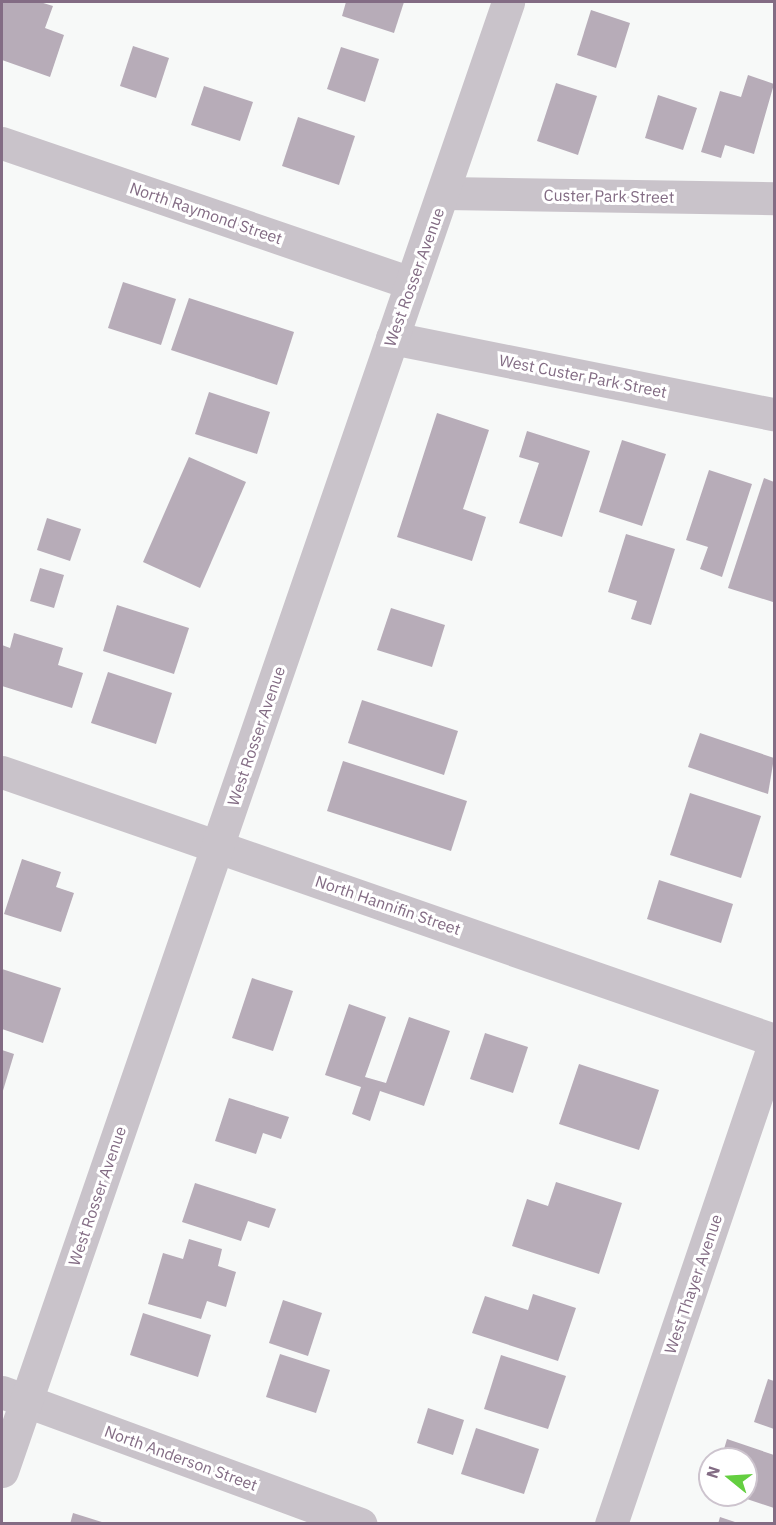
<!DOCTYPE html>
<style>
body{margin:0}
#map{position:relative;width:776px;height:1525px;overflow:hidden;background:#f7f9f8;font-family:"IBM Plex Sans",sans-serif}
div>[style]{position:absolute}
.building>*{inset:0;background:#b7acb8}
.minor>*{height:33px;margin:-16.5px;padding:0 16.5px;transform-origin:16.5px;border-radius:16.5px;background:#c9c3ca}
.tertiary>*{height:33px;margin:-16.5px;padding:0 16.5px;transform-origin:16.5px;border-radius:16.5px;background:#c9c3ca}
span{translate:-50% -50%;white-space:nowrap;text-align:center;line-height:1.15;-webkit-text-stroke:6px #fff;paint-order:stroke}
.street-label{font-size:16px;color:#836c84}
.frame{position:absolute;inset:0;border:3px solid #836c84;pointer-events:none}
.north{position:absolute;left:698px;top:1447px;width:60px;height:60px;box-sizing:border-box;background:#fff;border:2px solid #cdc4ce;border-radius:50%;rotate:288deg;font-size:16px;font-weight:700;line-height:24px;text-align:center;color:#836c84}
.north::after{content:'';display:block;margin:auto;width:21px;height:27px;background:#64cf40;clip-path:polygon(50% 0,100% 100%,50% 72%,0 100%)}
</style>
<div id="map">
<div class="building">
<i style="clip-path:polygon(2px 2px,40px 2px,53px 6px,45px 28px,64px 35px,50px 77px,2px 60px)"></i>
<i style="clip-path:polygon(346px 2px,404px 2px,394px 33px,342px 16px)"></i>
<i style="clip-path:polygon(591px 10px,630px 23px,616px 68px,577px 55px)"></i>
<i style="clip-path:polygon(133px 46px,169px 58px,156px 98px,120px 86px)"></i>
<i style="clip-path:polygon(341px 47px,379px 59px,365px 102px,327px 89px)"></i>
<i style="clip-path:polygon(748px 75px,774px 84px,754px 154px,725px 145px,721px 158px,701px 152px,720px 91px,741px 97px)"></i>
<i style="clip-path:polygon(556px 83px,597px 96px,578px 155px,537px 141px)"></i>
<i style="clip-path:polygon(204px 86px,253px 102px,240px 141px,191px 125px)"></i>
<i style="clip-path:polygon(658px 95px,697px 108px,683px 150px,645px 138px)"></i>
<i style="clip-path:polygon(298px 117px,355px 136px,339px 185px,282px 166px)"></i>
<i style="clip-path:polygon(123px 282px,176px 299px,161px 345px,108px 328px)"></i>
<i style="clip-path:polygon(189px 298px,294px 332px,277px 385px,171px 350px)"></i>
<i style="clip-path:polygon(209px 392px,270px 412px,257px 454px,195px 434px)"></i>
<i style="clip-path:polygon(437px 413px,489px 430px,463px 509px,486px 517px,472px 561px,397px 537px)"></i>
<i style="clip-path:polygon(527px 431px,590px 451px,562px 537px,519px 523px,539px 463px,519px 457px)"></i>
<i style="clip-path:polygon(622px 440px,666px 454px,642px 526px,599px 512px)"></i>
<i style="clip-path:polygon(189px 457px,246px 482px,200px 588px,143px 562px)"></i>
<i style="clip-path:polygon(709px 470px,752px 484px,722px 577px,700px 569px,708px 547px,686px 540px)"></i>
<i style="clip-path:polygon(764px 478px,774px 482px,773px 602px,728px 588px)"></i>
<i style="clip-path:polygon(47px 518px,81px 529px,70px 561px,37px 550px)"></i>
<i style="clip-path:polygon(626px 534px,675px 549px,651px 625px,631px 619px,637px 601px,608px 592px)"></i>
<i style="clip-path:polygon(40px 568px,64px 575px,54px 608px,30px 601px)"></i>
<i style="clip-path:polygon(117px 605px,189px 628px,174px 674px,103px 651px)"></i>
<i style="clip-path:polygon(391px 608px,445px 625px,432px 667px,377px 650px)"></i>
<i style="clip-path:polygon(14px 633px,63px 648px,58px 665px,83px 673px,72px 708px,2px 686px,2px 645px,10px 648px)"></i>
<i style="clip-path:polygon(108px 672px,172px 693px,156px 744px,91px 723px)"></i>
<i style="clip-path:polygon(362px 700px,458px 731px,444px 775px,348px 743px)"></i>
<i style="clip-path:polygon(700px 733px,774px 758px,768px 794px,688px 767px)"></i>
<i style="clip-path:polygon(343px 761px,467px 801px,451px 851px,327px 811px)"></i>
<i style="clip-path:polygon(690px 793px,761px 816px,741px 878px,670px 855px)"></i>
<i style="clip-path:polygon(22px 859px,61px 872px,56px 887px,74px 893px,61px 932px,4px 914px)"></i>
<i style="clip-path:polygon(659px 880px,733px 904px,721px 943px,647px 919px)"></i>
<i style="clip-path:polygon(2px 969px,61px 988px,43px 1043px,2px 1029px)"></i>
<i style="clip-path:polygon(252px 978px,293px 991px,273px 1051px,232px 1038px)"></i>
<i style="clip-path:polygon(349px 1004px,386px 1017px,365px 1077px,386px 1083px,409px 1017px,450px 1031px,424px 1106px,380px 1091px,370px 1121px,352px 1114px,361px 1087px,325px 1075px)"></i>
<i style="clip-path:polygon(485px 1033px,528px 1047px,513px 1093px,470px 1079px)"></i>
<i style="clip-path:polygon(2px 1050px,14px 1054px,2px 1094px)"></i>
<i style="clip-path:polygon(579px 1064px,659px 1090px,639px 1150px,559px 1124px)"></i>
<i style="clip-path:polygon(229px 1098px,289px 1117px,281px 1139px,263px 1133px,256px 1154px,215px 1141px)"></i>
<i style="clip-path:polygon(556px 1182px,622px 1203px,599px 1274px,512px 1246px,527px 1199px,548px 1206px)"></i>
<i style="clip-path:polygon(195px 1183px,276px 1209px,269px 1228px,248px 1221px,241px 1241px,182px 1222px)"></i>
<i style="clip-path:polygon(189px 1239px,222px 1249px,218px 1266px,236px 1272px,226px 1307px,207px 1301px,201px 1319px,148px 1304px,163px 1253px,183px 1259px)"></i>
<i style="clip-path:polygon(533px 1294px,576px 1308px,558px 1361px,472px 1333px,485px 1296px,528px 1310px)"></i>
<i style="clip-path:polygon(283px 1300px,322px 1313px,308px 1356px,269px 1343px)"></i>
<i style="clip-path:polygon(143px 1313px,211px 1335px,198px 1377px,130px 1355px)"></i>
<i style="clip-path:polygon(280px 1354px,330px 1370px,316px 1413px,266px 1397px)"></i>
<i style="clip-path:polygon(501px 1355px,566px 1376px,548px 1429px,484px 1409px)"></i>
<i style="clip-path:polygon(768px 1379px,774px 1381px,774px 1429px,754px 1422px)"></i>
<i style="clip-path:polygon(428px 1408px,464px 1420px,453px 1455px,417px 1443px)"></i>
<i style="clip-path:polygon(476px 1428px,539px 1449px,524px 1494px,461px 1474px)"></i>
<i style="clip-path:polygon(727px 1439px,774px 1455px,774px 1508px,735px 1495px,746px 1495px,746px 1459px,721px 1459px)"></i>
<i style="clip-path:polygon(73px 1513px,105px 1523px,105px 1524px,70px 1524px)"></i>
<i style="clip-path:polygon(720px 1517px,738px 1523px,738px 1524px,718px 1524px)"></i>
</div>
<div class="minor">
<i style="left:2px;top:143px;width:431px;rotate:18.9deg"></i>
<i style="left:444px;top:193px;width:330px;rotate:0.9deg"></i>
<i style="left:392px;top:338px;width:389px;rotate:11.3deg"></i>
<i style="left:2px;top:772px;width:817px;rotate:19.14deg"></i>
<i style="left:2px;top:1392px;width:382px;rotate:20.2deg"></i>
<i style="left:611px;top:1524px;width:507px;rotate:-71.24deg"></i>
</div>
<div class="tertiary">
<i style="left:2px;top:1471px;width:1554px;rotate:-70.99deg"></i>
</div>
<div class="street-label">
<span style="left:609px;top:196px;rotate:1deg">Custer Park Street</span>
<span style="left:206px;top:213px;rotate:19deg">North Raymond Street</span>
<span style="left:414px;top:277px;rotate:-70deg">West Rosser Avenue</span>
<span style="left:583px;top:376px;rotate:11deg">West Custer Park Street</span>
<span style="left:256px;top:736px;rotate:-71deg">West Rosser Avenue</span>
<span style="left:388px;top:905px;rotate:19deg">North Hannifin Street</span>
<span style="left:97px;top:1196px;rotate:-71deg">West Rosser Avenue</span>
<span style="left:693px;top:1284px;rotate:-71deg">West Thayer Avenue</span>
<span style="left:181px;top:1458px;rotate:20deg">North Anderson Street</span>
</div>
<div class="frame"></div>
<div class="north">N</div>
</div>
